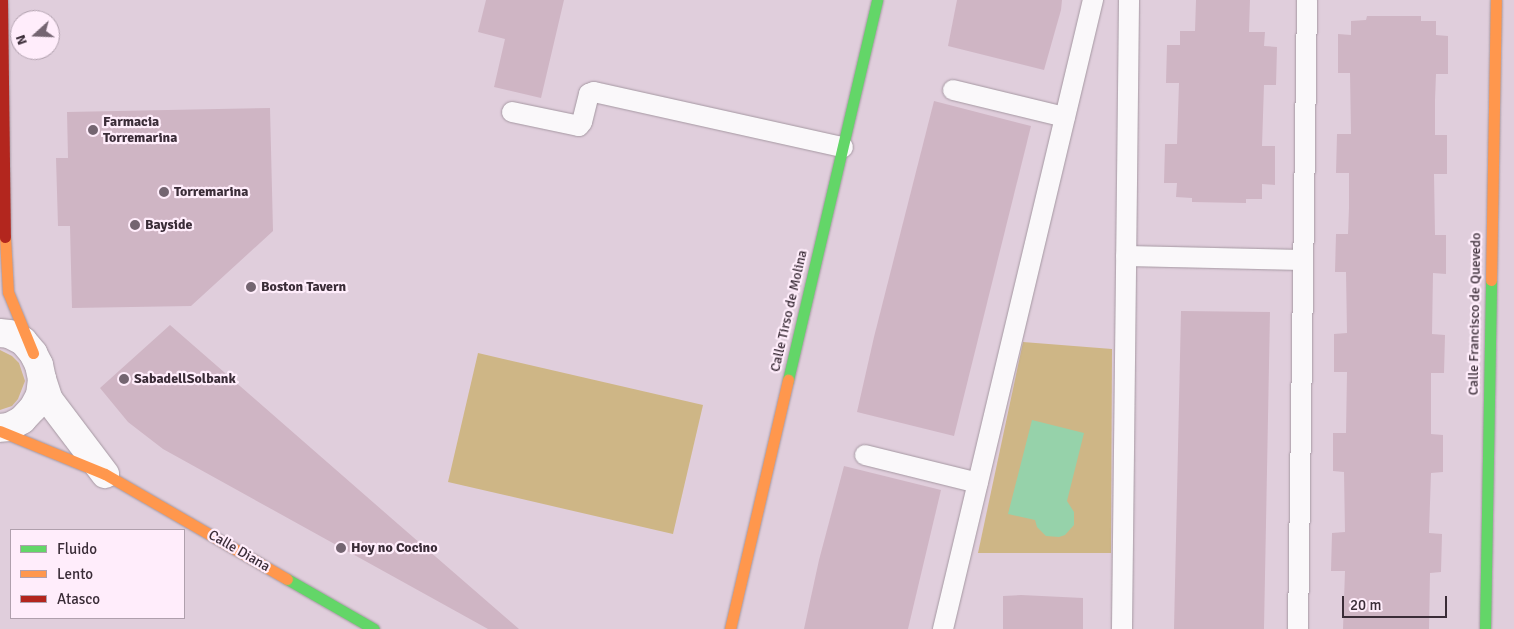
<!DOCTYPE html>
<style>
body{margin:0}
#map{position:relative;width:1514px;height:629px;overflow:hidden;background:#e0cedc;font-family:Signika,sans-serif}
div>[style]{position:absolute}
.green>*{inset:0;background:#ceb686}
.water>*{inset:0;background:#96d2aa}
.building>*{inset:0;background:#cfb5c4}
.roads{filter:drop-shadow(0 0 1px #a598a2) drop-shadow(0 0 1px #a598a2)}
.lane>*{height:20px;margin:-10px;padding:0 10px;transform-origin:10px;border-radius:10px;background:#faf8fa}
.street>*{height:28px;margin:-14px;padding:0 14px;transform-origin:14px;border-radius:14px;background:#faf8fa}
.fast>*{height:11px;margin:-5.5px;padding:0 5.5px;transform-origin:5.5px;border-radius:5.5px;background:#63d668}
.slow>*{height:11px;margin:-5.5px;padding:0 5.5px;transform-origin:5.5px;border-radius:5.5px;background:#ff974d}
.jam>*{height:11px;margin:-5.5px;padding:0 5.5px;transform-origin:5.5px;border-radius:5.5px;background:#b3261e}
.dots>*{width:14px;height:14px;translate:-50% -50%;box-sizing:border-box;border:2px solid #ffedfb;border-radius:50%}
span{translate:-50% -50%;white-space:nowrap;text-align:center;line-height:1.15;-webkit-text-stroke:4.5px #ffedfb;paint-order:stroke}
.poi-label{font-size:14px;color:#3a2c37;font-weight:700}
.left{translate:0 -50%;text-align:left}
.street-label{font-size:14px;color:#3a2c37}
.legend{position:absolute;left:10px;top:529px;width:175px;height:90px;box-sizing:border-box;background:#ffedfb;border:1px solid #b0a0ad;margin:0;padding:6px 9px;list-style:none;font-size:15px;color:#3a2c37}
.legend li{display:flex;align-items:center;gap:10px;height:25px}
.legend b{width:25px;border:1px solid #b0a0ad}
.north{position:absolute;left:10px;top:10px;width:50px;height:50px;box-sizing:border-box;background:#ffedfb;border:1px solid #b0a0ad;border-radius:50%;rotate:250deg;font-size:14px;font-weight:700;line-height:20px;text-align:center;color:#3a2c37}
.north::after{content:'';display:block;margin:auto;width:18px;height:22px;background:#746571;clip-path:polygon(50% 0,100% 100%,50% 72%,0 100%)}
.scale{position:absolute;left:1342px;top:596px;width:105px;height:22px;box-sizing:border-box;border:2px solid #3a2c37;border-top:0;padding-left:6px;font-size:15px;line-height:18px;white-space:nowrap;color:#3a2c37;-webkit-text-stroke:4px #ffedfb;paint-order:stroke}
</style>
<div id="map">
<div class="green">
<i style="clip-path:polygon(1023px 342px,1112px 349px,1111px 553px,978px 553px)"></i>
<i style="clip-path:polygon(0 350px,12px 356px,19px 363px,25px 381px,18px 399px,12px 406px,0 410px)"></i>
<i style="clip-path:polygon(478px 353px,703px 405px,673px 534px,448px 482px)"></i>
</div>
<div class="water">
<i style="clip-path:polygon(1032px 420px,1084px 433px,1067px 501px,1074px 512px,1074px 525px,1065px 535px,1059px 537px,1046px 536px,1037px 527px,1035px 520px,1008px 514px)"></i>
</div>
<div class="building">
<i style="clip-path:polygon(486px 0,564px 0,541px 98px,494px 87px,505px 39px,478px 32px)"></i>
<i style="clip-path:polygon(957px 0,1062px 0,1061px 10px,1044px 70px,948px 46px)"></i>
<i style="clip-path:polygon(1196px 0,1250px 0,1249px 32px,1265px 32px,1264px 46px,1277px 47px,1276px 85px,1264px 85px,1262px 146px,1275px 146px,1275px 185px,1262px 184px,1262px 199px,1246px 199px,1246px 203px,1192px 202px,1192px 198px,1176px 197px,1177px 183px,1164px 183px,1165px 144px,1177px 144px,1179px 83px,1166px 83px,1167px 45px,1180px 45px,1180px 31px,1195px 31px)"></i>
<i style="clip-path:polygon(1367px 16px,1421px 16px,1421px 21px,1436px 21px,1436px 35px,1448px 36px,1448px 74px,1436px 74px,1435px 100px,1435px 135px,1447px 135px,1447px 174px,1434px 174px,1435px 235px,1446px 235px,1446px 274px,1433px 273px,1432px 334px,1445px 335px,1444px 373px,1431px 373px,1431px 434px,1443px 435px,1443px 472px,1431px 473px,1429px 533px,1442px 534px,1441px 572px,1430px 573px,1429px 629px,1343px 629px,1345px 571px,1331px 571px,1332px 533px,1345px 532px,1344px 472px,1333px 471px,1333px 433px,1346px 433px,1347px 372px,1334px 372px,1334px 334px,1347px 333px,1346px 272px,1335px 272px,1336px 234px,1348px 234px,1349px 208px,1349px 173px,1336px 173px,1337px 134px,1351px 134px,1350px 73px,1338px 73px,1338px 34px,1351px 35px,1351px 21px,1366px 20px)"></i>
<i style="clip-path:polygon(934px 101px,1031px 126px,954px 436px,857px 412px,874px 337px)"></i>
<i style="clip-path:polygon(270px 108px,273px 231px,191px 306px,72px 308px,70px 226px,58px 226px,56px 158px,68px 158px,67px 112px)"></i>
<i style="clip-path:polygon(1181px 311px,1270px 312px,1264px 629px,1174px 629px)"></i>
<i style="clip-path:polygon(170px 325px,398px 524px,519px 629px,488px 629px,163px 449px,128px 422px,100px 388px)"></i>
<i style="clip-path:polygon(844px 466px,941px 490px,908px 629px,804px 629px,819px 560px)"></i>
<i style="clip-path:polygon(1021px 595px,1083px 598px,1083px 629px,1003px 629px,1003px 596px)"></i>
</div>
<div class="roads">
<div class="lane">
<i style="left:953px;top:90px;width:115px;rotate:13.6deg"></i>
<i style="left:512px;top:112px;width:68px;rotate:11.8deg"></i>
<i style="left:579px;top:126px;width:5px;rotate:-53deg"></i>
<i style="left:582px;top:122px;width:29px;rotate:-76deg"></i>
<i style="left:589px;top:94px;width:5px;rotate:-22deg"></i>
<i style="left:594px;top:92px;width:255px;rotate:12.5deg"></i>
<i style="left:1126px;top:256px;width:177px;rotate:1.3deg"></i>
<i style="left:865px;top:455px;width:116px;rotate:13.9deg"></i>
<i style="left:943px;top:629px;width:647px;rotate:-76.59deg"></i>
<i style="left:1122px;top:629px;width:629px;rotate:-89.36deg"></i>
<i style="left:1298px;top:629px;width:629px;rotate:-89.18deg"></i>
</div>
<div class="street">
<i style="left:0;top:333px;width:9px;rotate:6deg"></i>
<i style="left:9px;top:334px;width:16px;rotate:27deg"></i>
<i style="left:23px;top:341px;width:16px;rotate:50deg"></i>
<i style="left:33px;top:353px;width:13px;rotate:63deg"></i>
<i style="left:39px;top:365px;width:14px;rotate:78deg"></i>
<i style="left:42px;top:379px;width:16px;rotate:97deg"></i>
<i style="left:40px;top:395px;width:15px;rotate:118deg"></i>
<i style="left:33px;top:408px;width:16px;rotate:133deg"></i>
<i style="left:22px;top:420px;width:15px;rotate:152deg"></i>
<i style="left:9px;top:427px;width:9px;rotate:174deg"></i>
<i style="left:42px;top:379px;width:22px;rotate:72deg"></i>
<i style="left:49px;top:400px;width:93px;rotate:52.9deg"></i>
</div>
<div class="fast">
<i style="left:788px;top:380px;width:390px;rotate:-76.8deg"></i>
<i style="left:287px;top:579px;width:100px;rotate:29.9deg"></i>
<i style="left:1485px;top:629px;width:349px;rotate:-89deg"></i>
</div>
<div class="slow">
<i style="left:5px;top:237px;width:55px;rotate:86.9deg"></i>
<i style="left:8px;top:292px;width:66px;rotate:67.7deg"></i>
<i style="left:1491px;top:280px;width:280px;rotate:-89deg"></i>
<i style="left:0;top:431px;width:113px;rotate:22.3deg"></i>
<i style="left:105px;top:474px;width:210px;rotate:30deg"></i>
<i style="left:730px;top:629px;width:256px;rotate:-76.9deg"></i>
</div>
<div class="jam">
<i style="left:2px;top:0;width:237px;rotate:89.3deg"></i>
</div>
</div>
<div class="dots">
<i style="left:93px;top:130px;background:#746571"></i>
<i style="left:164px;top:192px;background:#746571"></i>
<i style="left:135px;top:225px;background:#746571"></i>
<i style="left:251px;top:287px;background:#746571"></i>
<i style="left:124px;top:379px;background:#746571"></i>
<i style="left:341px;top:548px;background:#746571"></i>
</div>
<div class="poi-label">
<span class="left" style="left:103px;top:130px">Farmacia<br>Torremarina</span>
<span class="left" style="left:174px;top:192px">Torremarina</span>
<span class="left" style="left:145px;top:225px">Bayside</span>
<span class="left" style="left:261px;top:287px">Boston Tavern</span>
<span class="left" style="left:134px;top:379px">SabadellSolbank</span>
<span class="left" style="left:351px;top:548px">Hoy no Cocino</span>
</div>
<div class="street-label">
<span style="left:789px;top:311px;rotate:-77deg">Calle Tirso de Molina</span>
<span style="left:1475px;top:314px;rotate:-89deg">Calle Francisco de Quevedo</span>
<span style="left:239px;top:551px;rotate:30deg">Calle Diana</span>
</div>
<ul class="legend">
<li><b style="height:6px;background:#63d668"></b>Fluido</li>
<li><b style="height:6px;background:#ff974d"></b>Lento</li>
<li><b style="height:6px;background:#b3261e"></b>Atasco</li>
</ul>
<div class="north">N</div>
<div class="scale">20 m</div>
</div>
